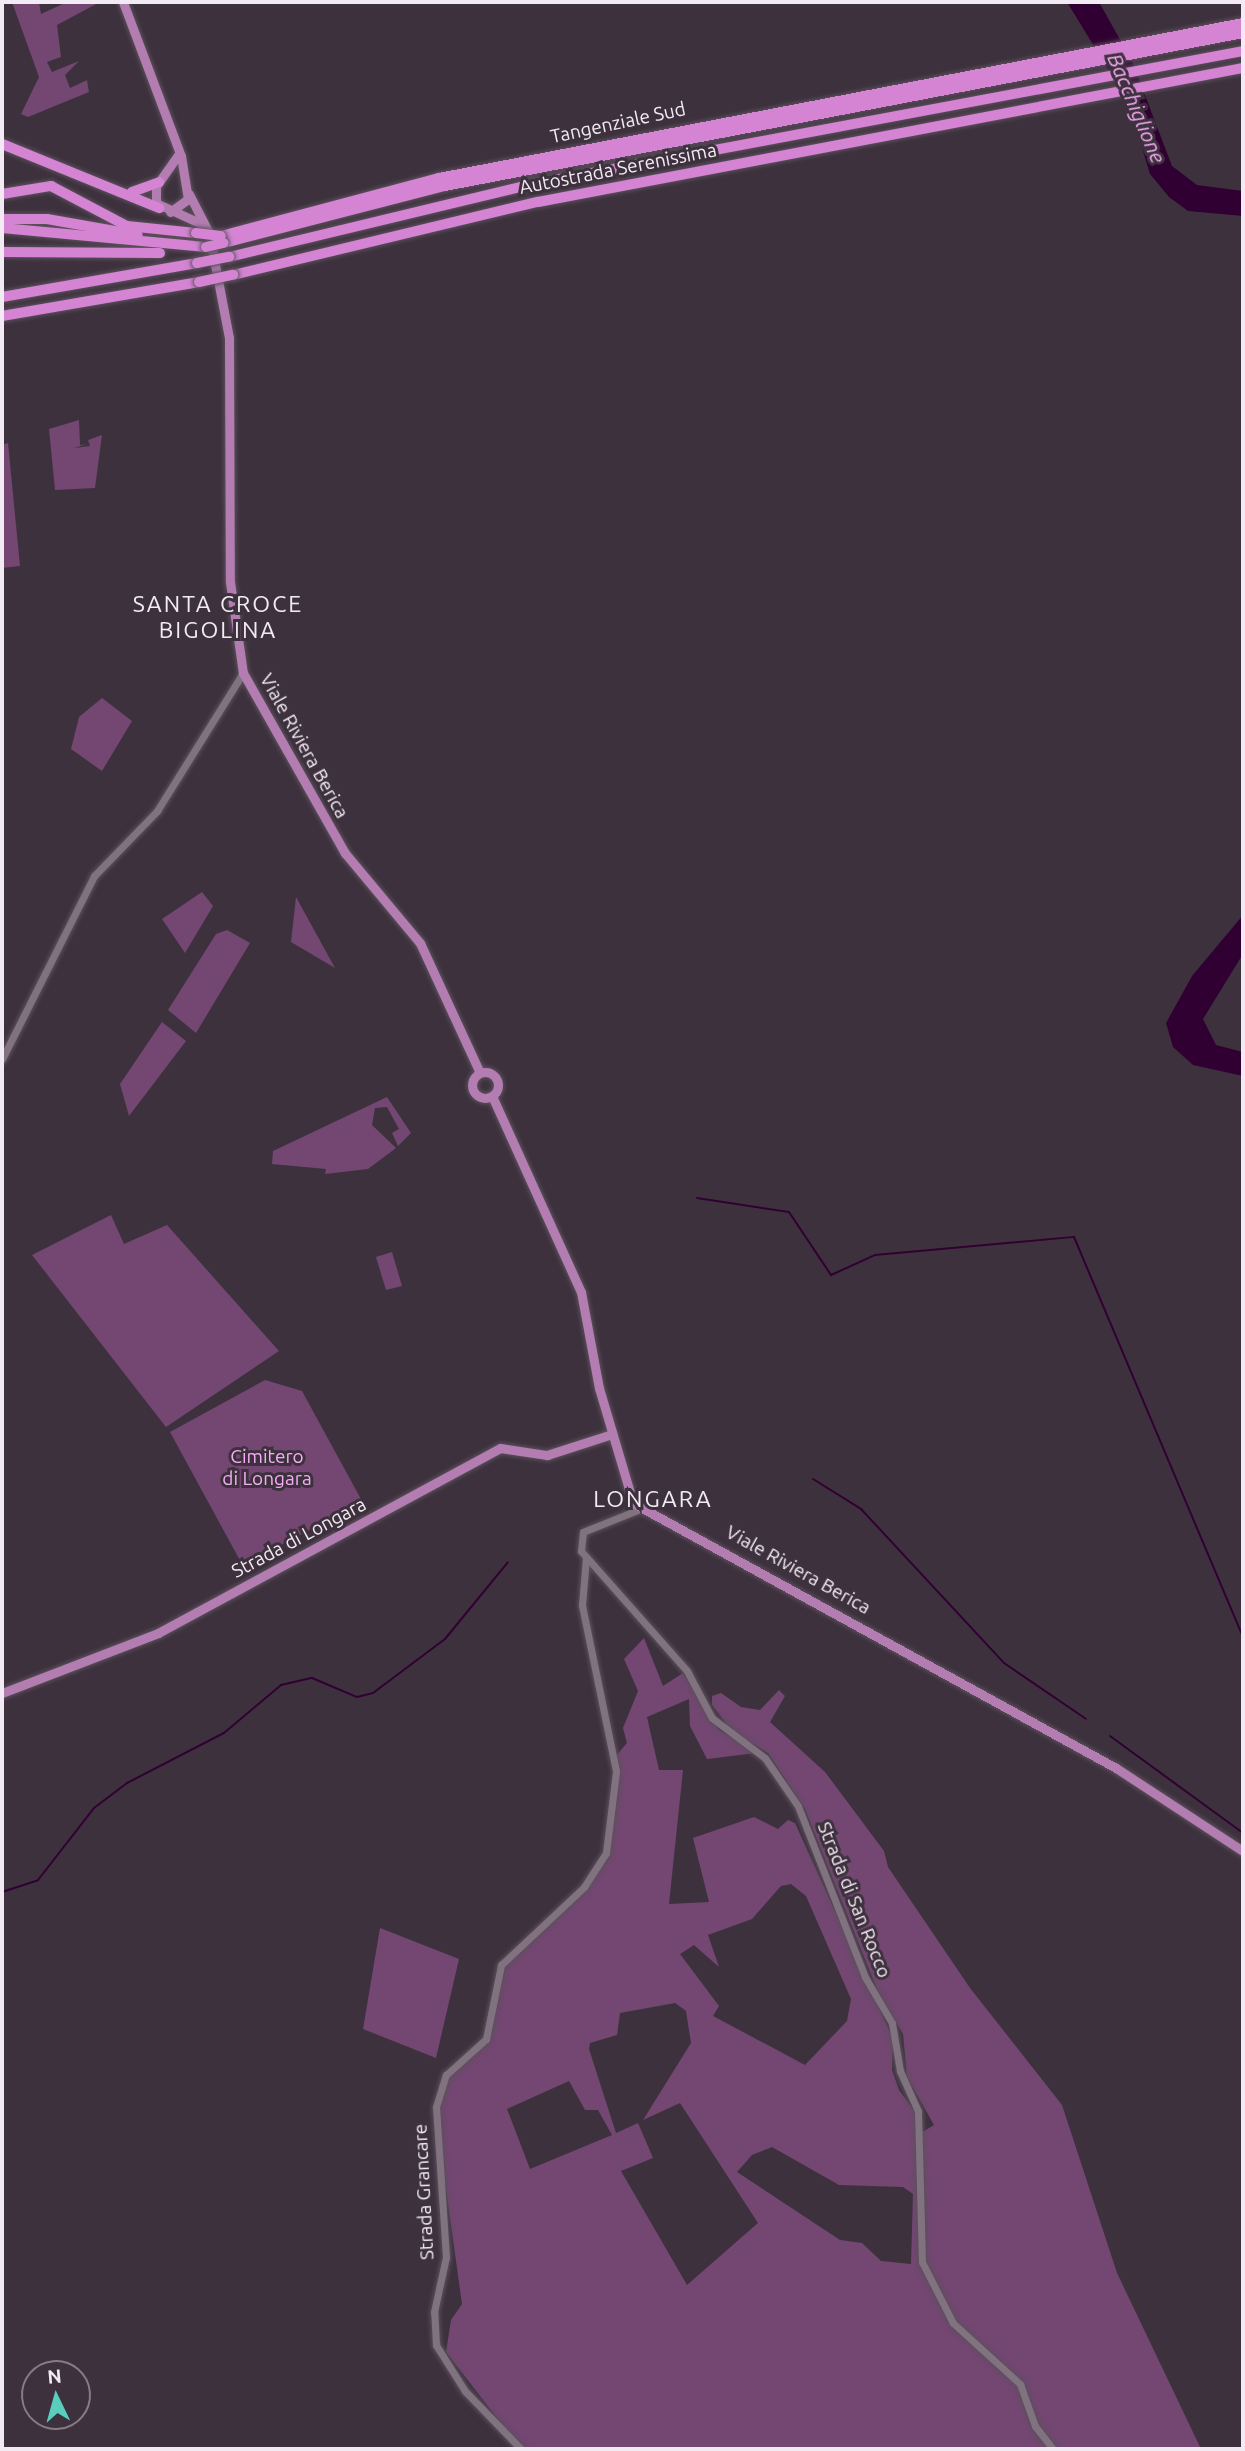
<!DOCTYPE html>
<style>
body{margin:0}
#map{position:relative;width:1245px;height:2451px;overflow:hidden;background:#3e313e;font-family:Ubuntu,sans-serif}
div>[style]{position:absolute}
.green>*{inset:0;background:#734772}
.water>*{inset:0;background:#310032}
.stream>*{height:2px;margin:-1px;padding:0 1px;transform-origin:1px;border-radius:1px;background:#310032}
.roads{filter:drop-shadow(0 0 2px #5b505b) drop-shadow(0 0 2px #5b505b)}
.minor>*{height:7px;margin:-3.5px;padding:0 3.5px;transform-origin:3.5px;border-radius:3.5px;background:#817280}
.major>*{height:9px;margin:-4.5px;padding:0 4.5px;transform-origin:4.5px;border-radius:4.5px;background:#b37db2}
.major>.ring{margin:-4.5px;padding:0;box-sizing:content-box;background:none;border:9px solid #b37db2;border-radius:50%}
.highway>*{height:10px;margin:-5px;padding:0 5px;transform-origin:5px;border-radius:5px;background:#d484d3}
.bridges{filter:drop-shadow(0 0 2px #5b505b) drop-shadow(0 0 2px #5b505b)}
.highway-bridge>*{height:10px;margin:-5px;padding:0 5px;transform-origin:5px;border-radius:5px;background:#d484d3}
span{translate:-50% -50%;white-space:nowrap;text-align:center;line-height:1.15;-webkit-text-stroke:6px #3e313e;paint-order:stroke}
.street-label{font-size:19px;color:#f3ebf3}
.park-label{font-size:19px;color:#f7adf5}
.water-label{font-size:21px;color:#f7adf5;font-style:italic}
.quarter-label{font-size:23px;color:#f3ebf3;letter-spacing:2px}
.frame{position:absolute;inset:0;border:4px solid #f3ebf3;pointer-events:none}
.north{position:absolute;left:21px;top:2360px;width:70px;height:70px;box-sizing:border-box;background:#3e313e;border:2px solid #867b86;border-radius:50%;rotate:355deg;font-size:19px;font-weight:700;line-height:28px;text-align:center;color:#f3ebf3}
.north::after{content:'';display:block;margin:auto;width:24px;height:32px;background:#59cebf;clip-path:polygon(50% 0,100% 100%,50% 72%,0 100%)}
</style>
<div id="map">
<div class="green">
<i style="clip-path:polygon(12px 2px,39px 2px,41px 14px,67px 2px,100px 2px,57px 25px,61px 57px,47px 62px,52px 72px,79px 61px,65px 75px,70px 88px,87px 80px,89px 92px,28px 117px,21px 114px,39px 77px)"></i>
<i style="clip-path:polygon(79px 420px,80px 445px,87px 444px,74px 448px,90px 446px,88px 440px,102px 435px,95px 488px,55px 490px,49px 429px)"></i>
<i style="clip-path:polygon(8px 443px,20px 566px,2px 568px,2px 445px)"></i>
<i style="clip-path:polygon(102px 698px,132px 721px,102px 771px,71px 749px,79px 717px)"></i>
<i style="clip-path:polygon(202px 892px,213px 906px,185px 953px,162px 919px)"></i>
<i style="clip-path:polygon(296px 897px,335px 968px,291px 942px)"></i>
<i style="clip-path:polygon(227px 930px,250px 943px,196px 1033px,168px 1010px,216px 934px)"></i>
<i style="clip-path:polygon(162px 1022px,186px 1041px,129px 1116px,120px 1084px)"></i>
<i style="clip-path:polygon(387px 1097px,411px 1133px,398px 1146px,392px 1133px,399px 1129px,387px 1107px,375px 1108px,372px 1125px,396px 1148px,368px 1169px,325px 1174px,326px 1169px,272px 1164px,273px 1151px)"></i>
<i style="clip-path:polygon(111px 1215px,124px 1244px,167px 1225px,279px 1351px,166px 1427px,32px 1255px)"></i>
<i style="clip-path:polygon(392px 1252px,402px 1286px,386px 1290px,376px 1257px)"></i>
<i style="clip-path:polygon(265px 1380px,302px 1391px,362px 1501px,243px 1566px,170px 1432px)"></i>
<i style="clip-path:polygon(evenodd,644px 1638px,663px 1686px,683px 1673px,718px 1729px,756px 1753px,707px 1759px,690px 1726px,689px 1699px,647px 1717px,659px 1770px,683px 1770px,669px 1904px,709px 1902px,693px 1838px,754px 1817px,778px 1829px,788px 1820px,795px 1823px,893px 2039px,892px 2070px,899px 2090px,916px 2113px,919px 2134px,934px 2125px,907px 2077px,903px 2034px,877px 1989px,805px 1809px,768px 1753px,732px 1731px,712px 1705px,712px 1696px,721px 1693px,741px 1707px,760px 1710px,779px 1690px,785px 1696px,770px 1722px,825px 1772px,884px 1851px,888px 1867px,970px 1988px,1062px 2105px,1117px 2273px,1201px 2449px,521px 2449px,446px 2352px,451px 2320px,462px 2304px,438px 2132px,439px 2085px,482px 2046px,505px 1962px,581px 1891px,610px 1841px,615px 1757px,627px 1743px,623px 1728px,638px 1691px,624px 1659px,644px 1638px,791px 1884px,806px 1896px,851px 1999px,847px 2021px,805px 2065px,713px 2016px,719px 2006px,680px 1954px,694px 1945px,719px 1967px,708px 1935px,752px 1919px,781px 1886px,791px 1884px,644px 1638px,675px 2003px,686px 2011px,691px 2043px,643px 2120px,680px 2103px,758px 2223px,687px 2285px,621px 2171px,653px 2158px,638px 2123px,616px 2133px,589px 2049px,590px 2043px,617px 2035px,620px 2013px,675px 2003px,644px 1638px,569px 2081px,585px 2110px,598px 2110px,612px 2135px,530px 2169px,507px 2109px,569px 2081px,644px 1638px,772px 2147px,839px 2185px,903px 2187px,913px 2194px,911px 2264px,881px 2261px,862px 2243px,840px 2240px,737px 2172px,752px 2155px,772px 2147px)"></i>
<i style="clip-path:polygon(380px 1928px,459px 1959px,436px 2058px,363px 2029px)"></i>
</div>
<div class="water">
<i style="clip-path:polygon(1067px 2px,1099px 2px,1132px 61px,1172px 166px,1197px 185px,1243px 191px,1243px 216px,1188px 211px,1169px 197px,1150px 174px,1128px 102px)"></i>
<i style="clip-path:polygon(1243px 915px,1243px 954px,1203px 1019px,1216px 1045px,1243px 1052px,1243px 1076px,1193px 1065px,1173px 1047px,1166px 1023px,1192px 976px)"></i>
</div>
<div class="stream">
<i style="left:697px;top:1198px;width:93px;rotate:8.7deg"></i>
<i style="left:789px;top:1212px;width:76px;rotate:56.3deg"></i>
<i style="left:831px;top:1275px;width:48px;rotate:-24.4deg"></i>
<i style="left:875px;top:1255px;width:200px;rotate:-5.2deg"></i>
<i style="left:1074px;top:1237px;width:435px;rotate:67.1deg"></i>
<i style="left:813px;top:1479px;width:57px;rotate:32deg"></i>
<i style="left:861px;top:1509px;width:210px;rotate:47.1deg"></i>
<i style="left:1004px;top:1663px;width:99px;rotate:34.3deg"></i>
<i style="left:1110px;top:1736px;width:165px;rotate:36.1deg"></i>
<i style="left:2px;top:1892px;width:38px;rotate:-18deg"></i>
<i style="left:38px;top:1880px;width:91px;rotate:-52.1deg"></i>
<i style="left:94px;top:1808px;width:41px;rotate:-37.1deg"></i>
<i style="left:127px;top:1783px;width:109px;rotate:-27.3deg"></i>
<i style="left:224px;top:1733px;width:75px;rotate:-40.1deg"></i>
<i style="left:281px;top:1685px;width:32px;rotate:-13deg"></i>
<i style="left:312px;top:1678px;width:49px;rotate:22.9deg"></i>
<i style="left:357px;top:1697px;width:16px;rotate:-14deg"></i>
<i style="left:373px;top:1693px;width:90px;rotate:-36.9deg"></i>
<i style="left:445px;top:1639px;width:99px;rotate:-50.7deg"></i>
</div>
<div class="roads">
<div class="minor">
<i style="left:2px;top:1059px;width:205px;rotate:-63.3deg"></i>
<i style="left:94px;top:876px;width:91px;rotate:-45.9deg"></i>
<i style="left:157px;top:811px;width:163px;rotate:-58.1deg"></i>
<i style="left:640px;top:1509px;width:61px;rotate:158deg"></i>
<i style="left:583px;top:1532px;width:19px;rotate:96deg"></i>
<i style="left:581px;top:1551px;width:160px;rotate:48.5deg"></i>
<i style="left:687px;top:1671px;width:53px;rotate:62deg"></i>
<i style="left:712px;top:1718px;width:66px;rotate:37deg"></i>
<i style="left:765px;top:1758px;width:58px;rotate:55.5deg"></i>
<i style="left:798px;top:1806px;width:184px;rotate:68.6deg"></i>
<i style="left:865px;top:1977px;width:53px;rotate:59.6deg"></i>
<i style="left:892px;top:2023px;width:49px;rotate:80.5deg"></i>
<i style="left:900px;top:2071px;width:44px;rotate:65.8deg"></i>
<i style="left:918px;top:2111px;width:151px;rotate:88.5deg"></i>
<i style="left:922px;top:2262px;width:68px;rotate:63.1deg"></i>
<i style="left:953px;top:2323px;width:91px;rotate:42.3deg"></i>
<i style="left:1020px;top:2384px;width:45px;rotate:70.3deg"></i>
<i style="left:1035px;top:2426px;width:29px;rotate:52deg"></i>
<i style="left:521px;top:2449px;width:81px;rotate:-134deg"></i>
<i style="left:465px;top:2391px;width:54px;rotate:-122.2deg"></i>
<i style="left:436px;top:2345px;width:33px;rotate:-93deg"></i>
<i style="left:434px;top:2312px;width:56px;rotate:-77.7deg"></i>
<i style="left:446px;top:2257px;width:150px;rotate:-93.8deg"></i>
<i style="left:436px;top:2107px;width:34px;rotate:-73deg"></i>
<i style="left:446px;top:2075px;width:54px;rotate:-42deg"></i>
<i style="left:486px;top:2039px;width:76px;rotate:-78.5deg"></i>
<i style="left:501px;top:1965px;width:114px;rotate:-43.2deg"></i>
<i style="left:584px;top:1887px;width:40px;rotate:-57.1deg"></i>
<i style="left:606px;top:1853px;width:83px;rotate:-83deg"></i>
<i style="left:616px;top:1771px;width:169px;rotate:-101.6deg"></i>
<i style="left:582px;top:1605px;width:48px;rotate:-85.2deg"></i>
</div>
<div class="major">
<i style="left:123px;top:2px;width:165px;rotate:69.4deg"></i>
<i style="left:181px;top:156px;width:44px;rotate:80.8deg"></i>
<i style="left:188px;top:199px;width:22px;rotate:144deg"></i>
<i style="left:178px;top:155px;width:39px;rotate:125deg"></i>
<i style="left:156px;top:187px;width:16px;rotate:90deg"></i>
<i style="left:156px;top:203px;width:53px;rotate:24.6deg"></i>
<i style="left:189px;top:194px;width:44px;rotate:62.9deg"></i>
<i style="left:209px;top:233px;width:107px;rotate:79.2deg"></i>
<i style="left:229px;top:338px;width:244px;rotate:89.8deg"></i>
<i style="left:230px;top:582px;width:92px;rotate:81.9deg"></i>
<i style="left:243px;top:673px;width:207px;rotate:60.5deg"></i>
<i style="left:345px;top:853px;width:117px;rotate:50.2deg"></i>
<i style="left:420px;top:943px;width:143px;rotate:65.2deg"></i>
<i class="ring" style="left:472px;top:1072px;width:17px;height:17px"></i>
<i style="left:492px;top:1096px;width:215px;rotate:65.6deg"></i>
<i style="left:581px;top:1292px;width:98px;rotate:79.4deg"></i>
<i style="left:599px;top:1388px;width:120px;rotate:73.5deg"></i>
<i style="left:633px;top:1503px;width:551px;rotate:28.75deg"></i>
<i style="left:1116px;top:1768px;width:152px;rotate:33.2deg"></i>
<i style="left:2px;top:1693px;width:167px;rotate:-21deg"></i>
<i style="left:158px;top:1633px;width:389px;rotate:-28.4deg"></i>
<i style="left:500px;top:1448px;width:48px;rotate:8.5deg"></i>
<i style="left:547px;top:1455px;width:68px;rotate:-17.9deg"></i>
</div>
<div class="highway">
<i style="left:2px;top:144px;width:170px;rotate:22.2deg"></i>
<i style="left:132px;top:192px;width:29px;rotate:-20deg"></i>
<i style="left:2px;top:194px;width:50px;rotate:-9.3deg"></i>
<i style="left:51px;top:186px;width:86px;rotate:27.8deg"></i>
<i style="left:127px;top:226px;width:69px;rotate:5.8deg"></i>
<i style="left:2px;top:219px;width:45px"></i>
<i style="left:47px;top:219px;width:92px;rotate:10deg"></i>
<i style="left:2px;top:228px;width:205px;rotate:5.3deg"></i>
<i style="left:221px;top:236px;width:226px;rotate:-14.9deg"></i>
<i style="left:439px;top:178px;width:819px;rotate:-10.91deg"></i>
<i style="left:224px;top:243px;width:228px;rotate:-14.5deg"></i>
<i style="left:445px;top:186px;width:813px;rotate:-10.85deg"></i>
<i style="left:2px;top:252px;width:158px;rotate:0.4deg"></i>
<i style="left:229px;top:257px;width:313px;rotate:-13.5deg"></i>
<i style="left:533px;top:184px;width:722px;rotate:-10.61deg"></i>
<i style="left:233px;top:275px;width:314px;rotate:-13.5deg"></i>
<i style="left:538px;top:202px;width:718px;rotate:-10.76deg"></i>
<i style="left:2px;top:297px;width:198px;rotate:-9.9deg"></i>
<i style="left:2px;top:316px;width:200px;rotate:-9.8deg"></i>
</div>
</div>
<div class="bridges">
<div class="highway-bridge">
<i style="left:196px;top:233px;width:25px;rotate:7deg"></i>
<i style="left:206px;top:247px;width:18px;rotate:-13deg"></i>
<i style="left:197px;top:263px;width:33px;rotate:-11deg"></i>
<i style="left:199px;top:282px;width:35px;rotate:-12deg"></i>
</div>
</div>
<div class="street-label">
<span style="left:618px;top:123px;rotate:-12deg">Tangenziale Sud</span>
<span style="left:618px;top:169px;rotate:-11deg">Autostrada Serenissima</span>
<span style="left:304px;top:746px;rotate:61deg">Viale Riviera Berica</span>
<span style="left:299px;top:1538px;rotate:-28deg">Strada di Longara</span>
<span style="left:798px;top:1570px;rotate:29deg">Viale Riviera Berica</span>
<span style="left:854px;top:1900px;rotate:68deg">Strada di San Rocco</span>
<span style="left:424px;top:2192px;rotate:-93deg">Strada Grancare</span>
</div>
<div class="park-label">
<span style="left:267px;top:1468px">Cimitero<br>di Longara</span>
</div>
<div class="water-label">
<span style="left:1137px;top:108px;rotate:67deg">Bacchiglione</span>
</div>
<div class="quarter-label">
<span style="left:218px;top:617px">SANTA CROCE<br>BIGOLINA</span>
<span style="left:653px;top:1499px">LONGARA</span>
</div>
<div class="frame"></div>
<div class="north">N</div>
</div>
